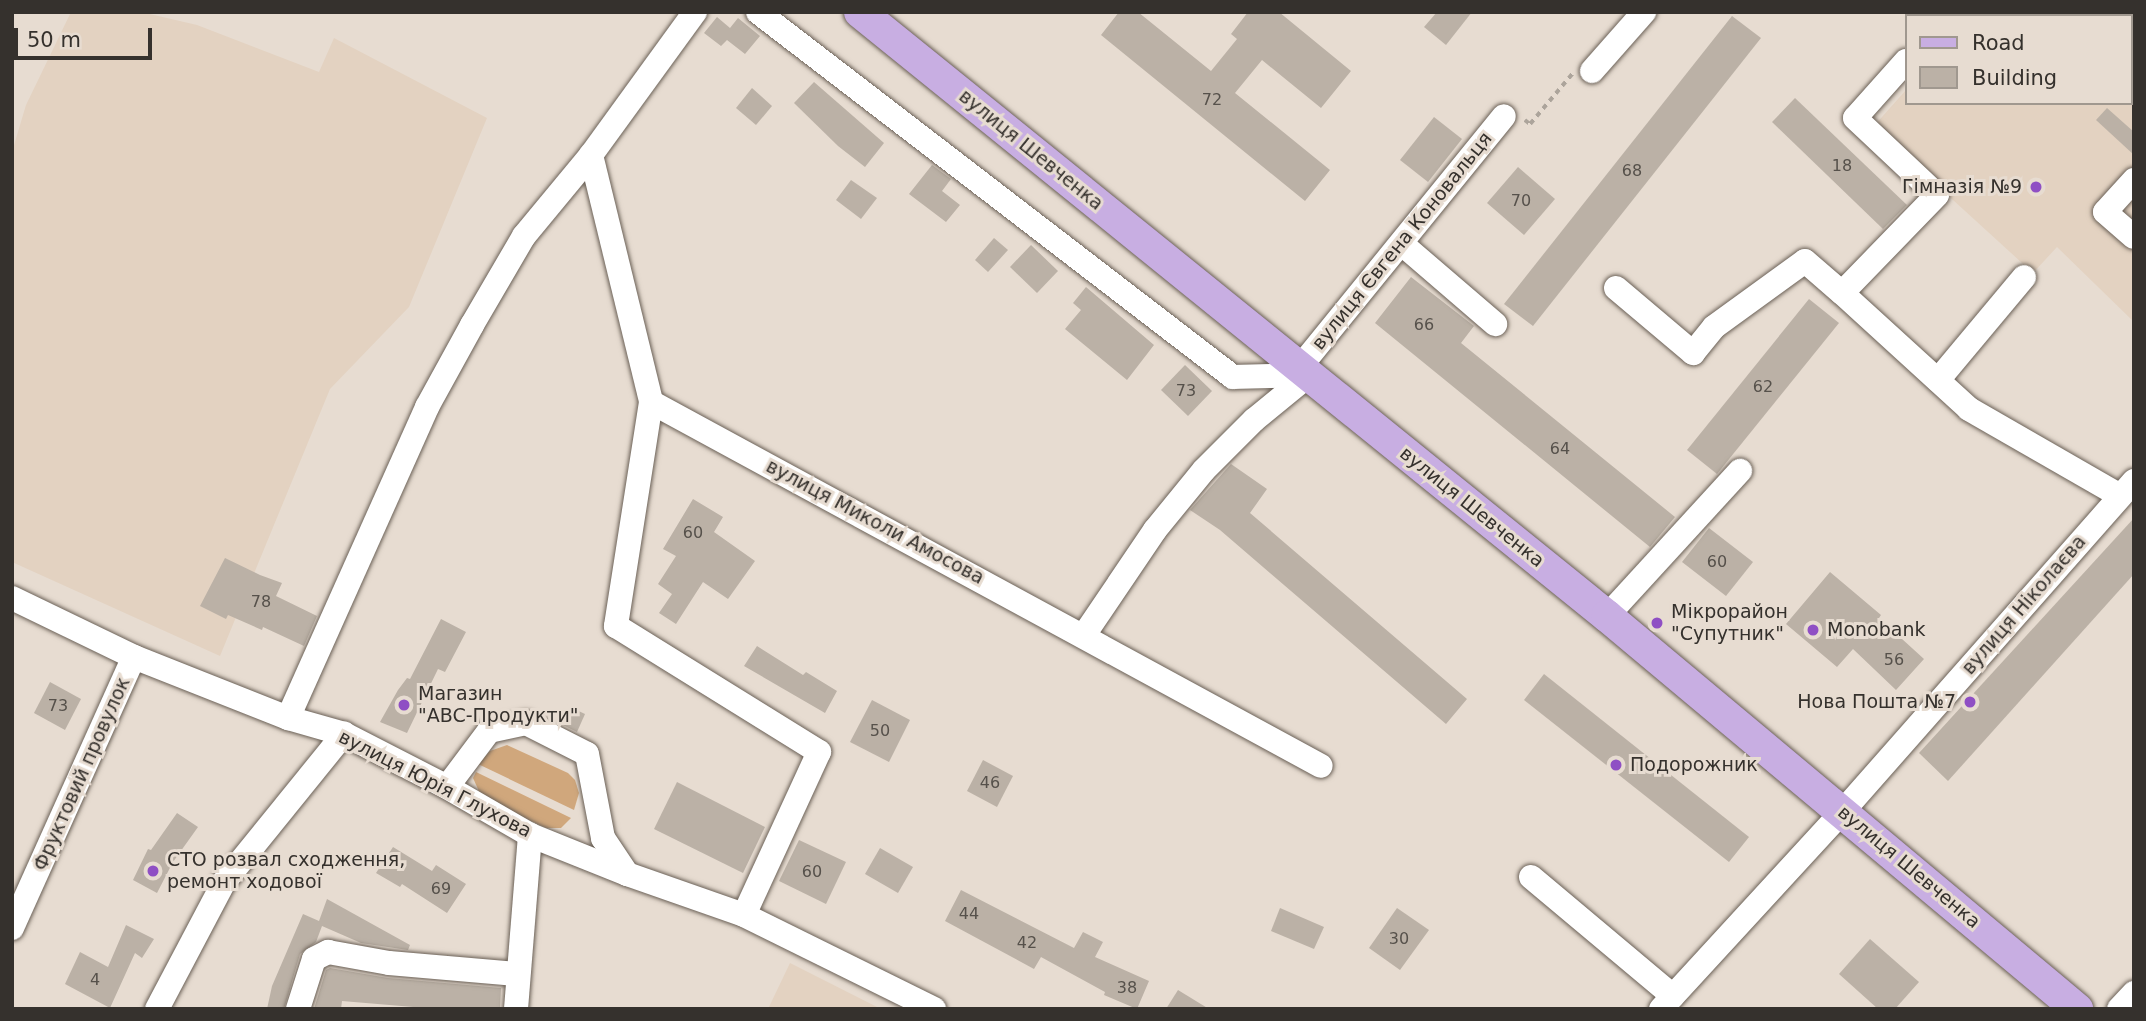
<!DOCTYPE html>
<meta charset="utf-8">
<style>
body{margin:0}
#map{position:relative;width:2146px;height:1021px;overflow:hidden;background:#e7dcd1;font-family:"DejaVu Sans",sans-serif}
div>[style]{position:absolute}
.built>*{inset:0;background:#e3d2c1}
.green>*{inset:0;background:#d0a77c}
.building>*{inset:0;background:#bbb1a6}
.path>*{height:3.5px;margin-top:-1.75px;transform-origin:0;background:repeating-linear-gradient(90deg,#aca49b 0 5px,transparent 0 10px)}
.roads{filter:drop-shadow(0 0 2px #6a6056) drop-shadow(0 0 2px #6a6056)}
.minor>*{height:24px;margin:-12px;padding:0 12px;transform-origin:12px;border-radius:12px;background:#fff}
.major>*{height:32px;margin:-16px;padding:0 16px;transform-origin:16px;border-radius:16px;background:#c8aee2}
.dots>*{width:19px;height:19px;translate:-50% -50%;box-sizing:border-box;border:4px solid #e7dcd1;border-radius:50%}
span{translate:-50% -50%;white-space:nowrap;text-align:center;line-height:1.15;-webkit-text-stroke:6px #e7dcd1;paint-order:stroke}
.number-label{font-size:16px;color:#56514b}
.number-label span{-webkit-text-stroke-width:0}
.street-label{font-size:19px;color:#35312d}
.poi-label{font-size:19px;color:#35312d}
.right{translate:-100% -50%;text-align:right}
.left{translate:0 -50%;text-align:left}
.frame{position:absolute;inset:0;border:14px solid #35312d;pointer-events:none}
.legend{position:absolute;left:1905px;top:14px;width:228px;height:91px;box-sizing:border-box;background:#e7dcd1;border:2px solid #a0988f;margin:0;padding:9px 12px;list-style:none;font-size:21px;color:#35312d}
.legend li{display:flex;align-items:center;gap:14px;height:35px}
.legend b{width:35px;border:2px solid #a0988f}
.scale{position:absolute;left:14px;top:28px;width:138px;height:32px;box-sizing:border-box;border:4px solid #35312d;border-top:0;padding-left:9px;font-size:21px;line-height:24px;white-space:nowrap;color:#35312d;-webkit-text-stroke:5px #e7dcd1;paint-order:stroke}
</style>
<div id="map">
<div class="built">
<i style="clip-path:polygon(71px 12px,141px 12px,197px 25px,319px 72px,334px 38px,487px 118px,409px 307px,330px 389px,220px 656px,12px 562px,12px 152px,26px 105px)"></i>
<i style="clip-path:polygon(1978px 12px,2134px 12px,2134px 322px,2057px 247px,2033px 273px,1873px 127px,1906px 90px,1906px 103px,2130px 103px,2130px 16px,1975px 16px)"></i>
<i style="clip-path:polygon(790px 963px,881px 1009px,768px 1009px)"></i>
</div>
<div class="green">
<i style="clip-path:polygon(507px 745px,568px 773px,575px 780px,579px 793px,574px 810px,478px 764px,490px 751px)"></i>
<i style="clip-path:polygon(476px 772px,571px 818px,561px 828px,546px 828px,482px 798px,473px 778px)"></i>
</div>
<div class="building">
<i style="clip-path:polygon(1119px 12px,1138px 12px,1211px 71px,1237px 39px,1231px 34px,1248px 12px,1279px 12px,1351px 71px,1321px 108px,1262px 60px,1235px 93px,1330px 170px,1305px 201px,1101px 35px)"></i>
<i style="clip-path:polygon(1437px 12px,1472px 12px,1446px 45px,1424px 27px)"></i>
<i style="clip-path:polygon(1732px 16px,1761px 38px,1533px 326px,1504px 304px)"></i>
<i style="clip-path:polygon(717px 17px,730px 28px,738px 18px,760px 36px,745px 54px,727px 40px,721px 46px,704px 33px)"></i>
<i style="clip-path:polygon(814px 82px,884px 143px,865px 167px,838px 146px,794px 103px)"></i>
<i style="clip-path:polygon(752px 88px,772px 106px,756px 125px,736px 108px)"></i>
<i style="clip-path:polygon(1795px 98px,1907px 205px,1883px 229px,1772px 122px)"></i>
<i style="clip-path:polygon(2107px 108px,2134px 132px,2134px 155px,2096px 120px)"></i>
<i style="clip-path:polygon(1434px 117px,1462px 139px,1428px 182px,1400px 160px)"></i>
<i style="clip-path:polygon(932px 165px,951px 179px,942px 191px,960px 205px,946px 222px,909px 194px)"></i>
<i style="clip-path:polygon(1518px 167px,1555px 199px,1524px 235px,1487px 203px)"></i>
<i style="clip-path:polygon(851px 180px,877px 198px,861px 219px,836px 200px)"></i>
<i style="clip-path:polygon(994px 238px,1008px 250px,988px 272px,975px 260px)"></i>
<i style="clip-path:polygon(1031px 245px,1058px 271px,1037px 293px,1010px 267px)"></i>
<i style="clip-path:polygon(1411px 277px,1474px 326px,1461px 343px,1675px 517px,1650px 547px,1375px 323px)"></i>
<i style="clip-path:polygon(1086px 287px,1154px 345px,1127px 380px,1065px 329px,1081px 310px,1073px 303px)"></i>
<i style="clip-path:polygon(1809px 299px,1839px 323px,1717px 474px,1687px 450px)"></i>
<i style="clip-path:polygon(1185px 365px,1212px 391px,1188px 416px,1161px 390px)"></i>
<i style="clip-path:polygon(1231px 464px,1267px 489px,1250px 513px,1467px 699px,1446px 724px,1220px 530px,1190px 510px)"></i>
<i style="clip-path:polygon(693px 499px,723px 517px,714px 532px,755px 561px,728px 599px,703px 582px,676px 624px,659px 613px,672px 594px,658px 584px,676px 556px,663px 549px)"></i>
<i style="clip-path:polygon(2134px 518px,2134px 574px,1948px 781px,1919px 753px)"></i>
<i style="clip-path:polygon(1709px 528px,1753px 562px,1726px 596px,1682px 562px)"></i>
<i style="clip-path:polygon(225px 558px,260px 575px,282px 583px,276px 596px,317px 616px,304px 646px,263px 627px,262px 630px,228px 615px,226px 619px,200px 606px)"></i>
<i style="clip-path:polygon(1830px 572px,1881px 615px,1879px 618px,1924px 659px,1896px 690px,1853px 649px,1837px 667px,1786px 624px)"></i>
<i style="clip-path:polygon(441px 619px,466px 632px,445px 672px,438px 669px,407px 733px,380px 722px,398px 690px,407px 678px,410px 679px)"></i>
<i style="clip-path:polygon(757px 646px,803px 675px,806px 672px,837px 691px,825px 713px,744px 666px)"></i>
<i style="clip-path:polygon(1544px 674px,1749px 837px,1729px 862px,1524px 700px)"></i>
<i style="clip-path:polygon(50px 682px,81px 699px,65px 730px,34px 713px)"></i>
<i style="clip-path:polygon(872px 700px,910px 720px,889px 762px,850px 742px)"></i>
<i style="clip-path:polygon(568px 706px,585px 714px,577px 732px,559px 723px)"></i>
<i style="clip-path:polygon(983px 760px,1013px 776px,997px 807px,967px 791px)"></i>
<i style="clip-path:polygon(677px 782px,765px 827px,743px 873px,654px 829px)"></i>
<i style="clip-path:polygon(177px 813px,198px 827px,173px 862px,157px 893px,133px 880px,148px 849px,151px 850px)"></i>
<i style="clip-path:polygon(799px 840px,846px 862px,826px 904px,779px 881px)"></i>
<i style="clip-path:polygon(393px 847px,432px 871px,436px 865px,466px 884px,447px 913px,402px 884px,400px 887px,376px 873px)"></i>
<i style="clip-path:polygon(880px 848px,913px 867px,898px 893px,865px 874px)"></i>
<i style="clip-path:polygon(961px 890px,1074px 948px,1083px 932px,1103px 942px,1095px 957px,1149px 981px,1137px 1009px,1104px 995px,1105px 992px,1041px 957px,1034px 969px,945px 921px)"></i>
<i style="clip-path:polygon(327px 899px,410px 945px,408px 950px,361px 943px,322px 926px,316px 942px,300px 954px,284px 1009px,267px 1009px,272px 986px,303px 914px,319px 921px)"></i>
<i style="clip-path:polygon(1280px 908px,1324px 927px,1314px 949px,1271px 931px)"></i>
<i style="clip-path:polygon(1397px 908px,1429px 930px,1400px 970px,1369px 948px)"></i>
<i style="clip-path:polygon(126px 925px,154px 939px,142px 958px,135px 953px,110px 1008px,65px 984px,80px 952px,108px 967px)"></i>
<i style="clip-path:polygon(1870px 939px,1919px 982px,1895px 1009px,1878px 1009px,1839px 974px)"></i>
<i style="clip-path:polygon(330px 968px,388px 978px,501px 988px,500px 1009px,437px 1009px,342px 1001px,341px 1009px,314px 1009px,326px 970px)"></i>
<i style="clip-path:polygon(1178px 990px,1209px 1009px,1166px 1009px)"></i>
</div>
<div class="path">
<i style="left:1525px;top:120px;width:6px;rotate:39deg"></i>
<i style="left:1530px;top:124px;width:67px;rotate:-49.9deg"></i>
</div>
<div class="roads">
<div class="minor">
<i style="left:758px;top:12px;width:599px;rotate:37.54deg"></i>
<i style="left:1233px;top:377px;width:76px;rotate:-1.5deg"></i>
<i style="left:1947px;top:16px;width:6px;rotate:-45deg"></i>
<i style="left:1906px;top:61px;width:76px;rotate:131.8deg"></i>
<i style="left:1855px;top:118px;width:112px;rotate:43.2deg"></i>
<i style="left:1937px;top:195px;width:136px;rotate:134.1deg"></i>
<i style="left:1842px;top:293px;width:172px;rotate:42.4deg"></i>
<i style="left:1969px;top:409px;width:174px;rotate:29.9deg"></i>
<i style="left:1592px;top:71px;width:79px;rotate:-48.6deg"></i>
<i style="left:591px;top:155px;width:254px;rotate:76.3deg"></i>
<i style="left:651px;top:402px;width:762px;rotate:28.51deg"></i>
<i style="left:2134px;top:180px;width:43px;rotate:132.2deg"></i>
<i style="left:2105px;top:212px;width:38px;rotate:41deg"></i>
<i style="left:1402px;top:244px;width:123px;rotate:40.7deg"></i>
<i style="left:1616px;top:288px;width:101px;rotate:40.2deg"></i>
<i style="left:1693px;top:353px;width:33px;rotate:-51deg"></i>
<i style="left:1714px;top:327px;width:112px;rotate:-36deg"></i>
<i style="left:1805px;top:261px;width:49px;rotate:40.9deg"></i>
<i style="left:1300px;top:367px;width:323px;rotate:-50.9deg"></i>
<i style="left:1938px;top:380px;width:134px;rotate:-50.1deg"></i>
<i style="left:651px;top:402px;width:227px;rotate:98.9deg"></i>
<i style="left:616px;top:626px;width:239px;rotate:31.8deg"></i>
<i style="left:819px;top:752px;width:179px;rotate:114.7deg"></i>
<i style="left:12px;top:598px;width:136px;rotate:25.8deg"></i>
<i style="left:134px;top:657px;width:166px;rotate:21.6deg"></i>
<i style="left:288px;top:718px;width:58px;rotate:15.9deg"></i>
<i style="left:344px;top:734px;width:116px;rotate:27.2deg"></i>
<i style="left:447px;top:787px;width:96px;rotate:30deg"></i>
<i style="left:530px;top:835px;width:105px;rotate:21.9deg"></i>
<i style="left:627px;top:874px;width:124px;rotate:19.3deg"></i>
<i style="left:744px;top:915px;width:212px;rotate:26.3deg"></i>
<i style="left:1607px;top:616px;width:197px;rotate:-47.5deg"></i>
<i style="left:1084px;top:635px;width:127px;rotate:-55.9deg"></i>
<i style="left:1155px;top:530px;width:77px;rotate:-50.8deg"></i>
<i style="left:1204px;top:470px;width:71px;rotate:-45deg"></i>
<i style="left:1254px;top:420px;width:71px;rotate:-39.3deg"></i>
<i style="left:288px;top:718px;width:341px;rotate:-65.9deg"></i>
<i style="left:427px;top:407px;width:94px;rotate:-61.2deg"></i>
<i style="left:472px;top:325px;width:103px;rotate:-59.7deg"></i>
<i style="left:524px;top:236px;width:105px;rotate:-50.4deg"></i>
<i style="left:591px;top:155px;width:177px;rotate:-54deg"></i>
<i style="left:447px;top:787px;width:70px;rotate:-53.1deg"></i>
<i style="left:489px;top:731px;width:38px;rotate:-12deg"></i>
<i style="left:526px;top:723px;width:68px;rotate:26.9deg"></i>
<i style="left:587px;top:754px;width:86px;rotate:79.2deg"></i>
<i style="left:603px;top:838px;width:43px;rotate:56.3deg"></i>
<i style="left:1531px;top:877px;width:185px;rotate:40deg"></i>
<i style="left:12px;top:928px;width:297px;rotate:-65.8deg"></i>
<i style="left:157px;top:1009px;width:144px;rotate:-62.2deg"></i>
<i style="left:224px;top:882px;width:191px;rotate:-51deg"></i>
<i style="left:298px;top:1009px;width:52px;rotate:-72.3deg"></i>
<i style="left:314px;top:959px;width:16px;rotate:-27deg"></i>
<i style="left:328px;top:952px;width:62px;rotate:10.2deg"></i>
<i style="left:389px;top:963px;width:128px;rotate:4.9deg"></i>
<i style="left:516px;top:1009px;width:175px;rotate:-85.4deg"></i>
<i style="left:1661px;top:1009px;width:269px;rotate:-47.4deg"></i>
<i style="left:1843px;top:811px;width:440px;rotate:-48.6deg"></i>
<i style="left:2119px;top:1009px;width:22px;rotate:-47deg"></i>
</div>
<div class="major">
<i style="left:860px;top:12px;width:961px;rotate:38.96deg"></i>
<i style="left:1607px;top:616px;width:613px;rotate:39.9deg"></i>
</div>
</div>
<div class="dots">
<i style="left:2036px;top:187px;background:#8f4fc4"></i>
<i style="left:1657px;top:623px;background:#8f4fc4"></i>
<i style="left:1813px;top:630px;background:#8f4fc4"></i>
<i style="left:1970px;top:702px;background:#8f4fc4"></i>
<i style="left:404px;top:705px;background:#8f4fc4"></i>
<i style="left:1616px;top:765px;background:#8f4fc4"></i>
<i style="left:153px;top:871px;background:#8f4fc4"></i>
</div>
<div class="number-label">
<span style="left:1212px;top:100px">72</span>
<span style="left:1842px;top:166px">18</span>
<span style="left:1632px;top:171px">68</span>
<span style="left:1521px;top:201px">70</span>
<span style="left:1424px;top:325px">66</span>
<span style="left:1763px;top:387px">62</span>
<span style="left:1186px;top:391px">73</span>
<span style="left:1560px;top:449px">64</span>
<span style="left:693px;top:533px">60</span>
<span style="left:1717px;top:562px">60</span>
<span style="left:261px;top:602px">78</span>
<span style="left:1894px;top:660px">56</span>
<span style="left:58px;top:706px">73</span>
<span style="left:880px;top:731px">50</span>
<span style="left:990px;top:783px">46</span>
<span style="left:812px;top:872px">60</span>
<span style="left:441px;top:889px">69</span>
<span style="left:969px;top:914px">44</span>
<span style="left:1399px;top:939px">30</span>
<span style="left:1027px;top:943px">42</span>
<span style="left:95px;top:980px">4</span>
<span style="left:1127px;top:988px">38</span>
</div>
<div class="street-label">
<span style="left:1031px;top:150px;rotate:39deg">вулиця Шевченка</span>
<span style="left:1402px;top:241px;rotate:-51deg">вулиця Євгена Коновальця</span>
<span style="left:1472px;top:507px;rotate:39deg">вулиця Шевченка</span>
<span style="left:875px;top:522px;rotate:28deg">вулиця Миколи Амосова</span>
<span style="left:2024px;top:605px;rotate:-49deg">вулиця Ніколаєва</span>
<span style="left:82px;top:774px;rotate:-66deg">Фруктовий провулок</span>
<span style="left:435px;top:784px;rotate:27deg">вулиця Юрія Глухова</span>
<span style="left:1909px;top:867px;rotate:40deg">вулиця Шевченка</span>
</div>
<div class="poi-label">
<span class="right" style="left:2022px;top:187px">Гімназія №9</span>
<span class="left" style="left:1671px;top:623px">Мікрорайон<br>"Супутник"</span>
<span class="left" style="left:1827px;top:630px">Monobank</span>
<span class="left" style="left:418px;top:705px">Магазин<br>"ABC-Продукти"</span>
<span class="right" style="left:1956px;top:702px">Нова Пошта №7</span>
<span class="left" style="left:1630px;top:765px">Подорожник</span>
<span class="left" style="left:167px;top:871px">СТО розвал сходження,<br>ремонт ходової</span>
</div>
<div class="frame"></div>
<ul class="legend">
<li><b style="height:9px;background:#c8aee2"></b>Road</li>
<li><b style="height:19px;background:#bbb1a6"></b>Building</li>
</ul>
<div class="scale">50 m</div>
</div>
